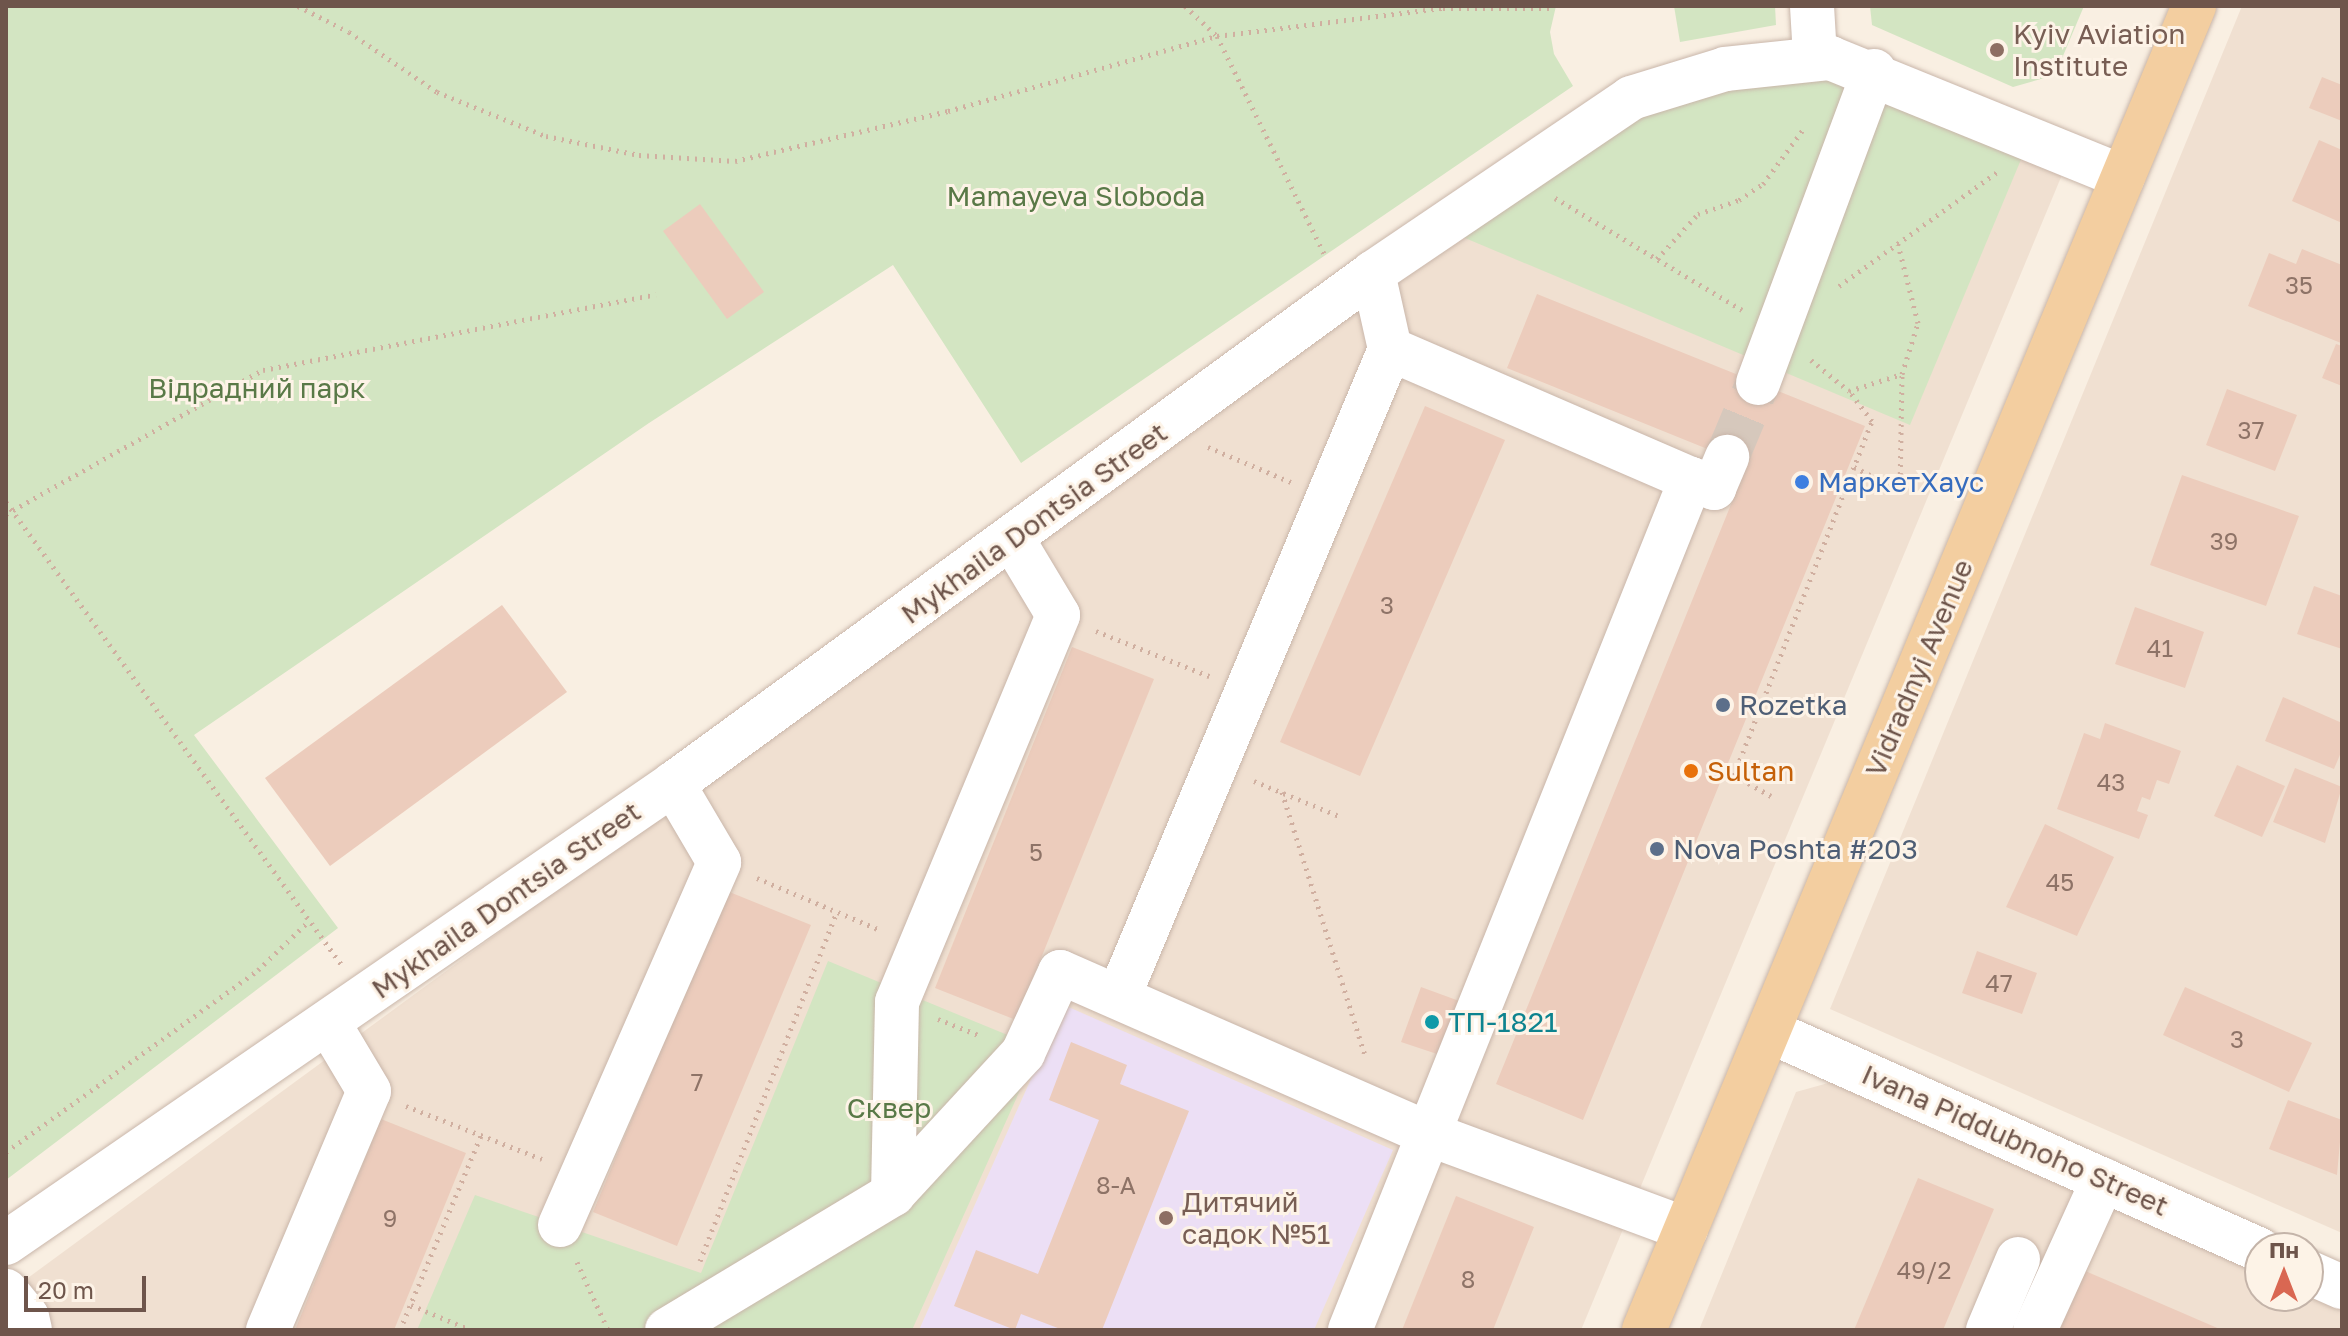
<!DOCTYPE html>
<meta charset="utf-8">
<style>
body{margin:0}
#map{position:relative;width:2348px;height:1336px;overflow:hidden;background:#f9efe2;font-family:"Golos Text",sans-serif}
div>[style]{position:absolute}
.residential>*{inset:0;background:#f0e0d1}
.education>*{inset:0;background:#ecdff5}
.green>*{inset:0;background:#d3e5c2}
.building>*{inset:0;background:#ecccbc}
.minor-tunnel>*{height:44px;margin-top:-22px;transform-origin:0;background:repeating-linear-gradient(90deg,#d6c8bc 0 44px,transparent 0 66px)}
.path>*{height:5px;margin-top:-2.5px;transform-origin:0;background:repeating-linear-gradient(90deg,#d0afa0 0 2px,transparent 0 8px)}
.roads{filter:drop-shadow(0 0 2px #c9b6aa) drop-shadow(0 0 2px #c9b6aa)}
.minor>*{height:44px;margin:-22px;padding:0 22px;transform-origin:22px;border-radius:22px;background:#fff}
.major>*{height:44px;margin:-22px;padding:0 22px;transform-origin:22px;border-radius:22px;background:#f3cea0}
.dots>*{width:22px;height:22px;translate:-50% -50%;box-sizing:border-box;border:4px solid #fdf3e7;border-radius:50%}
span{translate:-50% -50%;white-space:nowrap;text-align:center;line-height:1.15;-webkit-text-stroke:6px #fdf3e7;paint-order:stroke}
.number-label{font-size:24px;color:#8e7367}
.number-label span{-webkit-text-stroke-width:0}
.education-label{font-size:28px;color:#785e54}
.left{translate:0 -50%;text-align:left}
.park-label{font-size:28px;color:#597947}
.shop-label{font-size:28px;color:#366cbe}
.street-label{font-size:28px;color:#6e554b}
.service-label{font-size:28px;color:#4e5e75}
.food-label{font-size:28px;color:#c56008}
.culture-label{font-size:28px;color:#0d838f}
.frame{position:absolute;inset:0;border:8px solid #6e554b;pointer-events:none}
.north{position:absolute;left:2244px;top:1232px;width:80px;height:80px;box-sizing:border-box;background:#fdf3e7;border:2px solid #c4b4a9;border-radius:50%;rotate:0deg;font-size:22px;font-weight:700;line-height:32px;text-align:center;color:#6e554b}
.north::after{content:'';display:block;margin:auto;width:28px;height:36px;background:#d96752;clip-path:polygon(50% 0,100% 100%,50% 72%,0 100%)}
.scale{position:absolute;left:24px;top:1276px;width:122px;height:36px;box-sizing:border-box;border:4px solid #6e554b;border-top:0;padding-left:10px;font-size:24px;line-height:28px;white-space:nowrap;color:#6e554b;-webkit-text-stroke:6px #fdf3e7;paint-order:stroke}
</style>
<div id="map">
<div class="residential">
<i style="clip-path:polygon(2242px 6px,2342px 6px,2342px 1233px,1830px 1009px)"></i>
<i style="clip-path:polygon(1777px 71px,2064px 170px,1581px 1330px,6px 1330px,6px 1294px,1452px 233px)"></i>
<i style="clip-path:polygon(1839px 1080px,2260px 1272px,2260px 1296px,2308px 1294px,2342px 1309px,2342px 1330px,1699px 1330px,1796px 1092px)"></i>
</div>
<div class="education">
<i style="clip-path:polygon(1064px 1005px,1393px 1150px,1314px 1330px,919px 1330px)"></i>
</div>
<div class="green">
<i style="clip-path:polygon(6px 6px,1556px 6px,1550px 32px,1554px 54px,1573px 86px,1021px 463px,893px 265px,649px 423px,194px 735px,338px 928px,6px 1180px)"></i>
<i style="clip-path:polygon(1674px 6px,1775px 6px,1776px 25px,1680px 42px)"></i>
<i style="clip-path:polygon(1870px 6px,2084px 6px,2055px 75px,2013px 87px,1872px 25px)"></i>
<i style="clip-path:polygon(1822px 70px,2025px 150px,1910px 425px,1453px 233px,1635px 107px)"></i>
<i style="clip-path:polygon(828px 961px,1039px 1048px,912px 1330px,417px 1330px,475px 1195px,701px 1273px)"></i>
</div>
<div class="building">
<i style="clip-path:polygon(2322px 77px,2342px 85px,2342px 121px,2309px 108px)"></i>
<i style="clip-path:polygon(2319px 140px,2342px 150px,2342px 223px,2292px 201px)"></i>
<i style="clip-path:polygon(700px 204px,764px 292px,727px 319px,663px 231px)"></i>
<i style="clip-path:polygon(2302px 249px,2342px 265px,2341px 343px,2248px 306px,2269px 253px,2296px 264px)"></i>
<i style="clip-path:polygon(1537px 294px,1865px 426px,1583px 1120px,1496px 1084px,1747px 465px,1507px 368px)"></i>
<i style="clip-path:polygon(2336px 344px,2342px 346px,2342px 386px,2322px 378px)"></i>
<i style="clip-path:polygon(2227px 389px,2297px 415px,2275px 471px,2206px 445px)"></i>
<i style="clip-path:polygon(1425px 406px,1505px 440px,1360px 776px,1280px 742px)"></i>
<i style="clip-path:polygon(2182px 475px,2299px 516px,2266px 606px,2150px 565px)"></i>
<i style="clip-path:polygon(2314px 586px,2342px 596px,2342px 649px,2297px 634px)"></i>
<i style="clip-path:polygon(502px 605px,567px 692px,330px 866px,265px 778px)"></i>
<i style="clip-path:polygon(2135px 607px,2204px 632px,2185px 688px,2115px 664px)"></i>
<i style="clip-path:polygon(1072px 647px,1154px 679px,1016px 1020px,935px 988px)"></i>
<i style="clip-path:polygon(2283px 697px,2342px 723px,2342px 750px,2334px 769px,2265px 741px)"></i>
<i style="clip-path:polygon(2105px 723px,2181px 751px,2169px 784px,2157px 780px,2150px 800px,2142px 797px,2137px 811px,2148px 815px,2139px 839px,2057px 809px,2084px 733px,2100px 739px)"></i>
<i style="clip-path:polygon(2237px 765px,2285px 786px,2262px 837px,2214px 816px)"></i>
<i style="clip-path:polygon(2295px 768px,2342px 787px,2325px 843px,2273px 822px)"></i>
<i style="clip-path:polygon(2045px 824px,2114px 857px,2077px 936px,2006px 907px)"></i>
<i style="clip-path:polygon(727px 891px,811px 925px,677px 1246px,593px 1212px)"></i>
<i style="clip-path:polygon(1977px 951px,2037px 973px,2022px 1014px,1962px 993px)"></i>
<i style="clip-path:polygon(1421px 987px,1462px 1002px,1443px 1056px,1401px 1042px)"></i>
<i style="clip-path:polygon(2185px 987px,2312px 1043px,2289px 1092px,2163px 1035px)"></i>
<i style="clip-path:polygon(1071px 1042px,1127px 1065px,1120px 1084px,1189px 1111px,1102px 1330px,1063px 1330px,1021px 1314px,1015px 1330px,954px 1306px,976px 1250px,1038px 1274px,1099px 1120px,1049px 1100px)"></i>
<i style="clip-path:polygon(2288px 1100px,2342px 1120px,2337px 1175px,2269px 1149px)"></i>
<i style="clip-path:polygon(381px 1119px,466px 1153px,394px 1330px,295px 1330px)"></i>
<i style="clip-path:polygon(1918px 1178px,1994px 1209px,1943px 1330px,1854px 1330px)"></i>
<i style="clip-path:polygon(1456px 1196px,1534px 1227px,1493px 1330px,1402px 1330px)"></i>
<i style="clip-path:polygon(2083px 1270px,2222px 1330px,2057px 1330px)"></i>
</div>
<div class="minor-tunnel">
<i style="left:1727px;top:457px;width:80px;rotate:-67.3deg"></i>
</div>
<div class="path">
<i style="left:298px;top:6px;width:57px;rotate:27deg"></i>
<i style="left:349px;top:32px;width:107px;rotate:34.3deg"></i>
<i style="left:437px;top:92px;width:118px;rotate:22deg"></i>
<i style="left:546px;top:136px;width:95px;rotate:11.5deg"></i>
<i style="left:639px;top:155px;width:96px;rotate:3.6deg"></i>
<i style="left:735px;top:161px;width:219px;rotate:-13.2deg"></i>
<i style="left:948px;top:111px;width:279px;rotate:-15.6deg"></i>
<i style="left:1217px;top:36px;width:228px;rotate:-7.1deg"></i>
<i style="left:1443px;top:8px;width:112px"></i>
<i style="left:1185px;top:6px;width:44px;rotate:43.2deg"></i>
<i style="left:1217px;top:36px;width:247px;rotate:63.8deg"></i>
<i style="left:1555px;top:198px;width:218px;rotate:30.9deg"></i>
<i style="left:1657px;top:259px;width:61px;rotate:-47.7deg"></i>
<i style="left:1698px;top:214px;width:43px;rotate:-18.9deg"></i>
<i style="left:1739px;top:200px;width:29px;rotate:-34deg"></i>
<i style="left:1763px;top:184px;width:71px;rotate:-53.6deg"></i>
<i style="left:1839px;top:286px;width:195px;rotate:-35.8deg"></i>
<i style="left:1811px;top:360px;width:49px;rotate:39.2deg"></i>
<i style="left:1849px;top:391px;width:56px;rotate:-17.8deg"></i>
<i style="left:1208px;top:447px;width:90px;rotate:22.9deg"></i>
<i style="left:1854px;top:467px;width:51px;rotate:26.6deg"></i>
<i style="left:1900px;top:490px;width:116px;rotate:-89deg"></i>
<i style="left:1902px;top:374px;width:53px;rotate:-72.6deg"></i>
<i style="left:1918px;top:323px;width:81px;rotate:-104.2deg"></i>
<i style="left:6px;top:502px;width:571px;rotate:54.05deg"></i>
<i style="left:6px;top:514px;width:295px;rotate:-29.3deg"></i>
<i style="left:263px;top:370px;width:400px;rotate:-10.9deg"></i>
<i style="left:1096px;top:631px;width:122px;rotate:21.7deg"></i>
<i style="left:1254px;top:781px;width:92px;rotate:22.4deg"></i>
<i style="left:1282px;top:792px;width:279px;rotate:72.5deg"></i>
<i style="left:1771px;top:796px;width:43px;rotate:-150.4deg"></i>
<i style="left:1734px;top:775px;width:380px;rotate:-68.7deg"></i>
<i style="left:1872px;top:421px;width:38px;rotate:-127deg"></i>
<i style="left:757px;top:878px;width:134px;rotate:22.9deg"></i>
<i style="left:938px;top:1019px;width:46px;rotate:21.6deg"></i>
<i style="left:406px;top:1106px;width:146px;rotate:21.3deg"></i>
<i style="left:6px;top:1152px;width:311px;rotate:-35.8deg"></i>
<i style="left:258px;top:970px;width:71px;rotate:-43.9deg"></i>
<i style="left:700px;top:1261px;width:375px;rotate:-68.6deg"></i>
<i style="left:577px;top:1262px;width:75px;rotate:65.5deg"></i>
<i style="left:411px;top:1305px;width:65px;rotate:22.6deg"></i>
<i style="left:400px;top:1330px;width:211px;rotate:-67.4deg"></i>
</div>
<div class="roads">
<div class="minor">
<i style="left:1812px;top:6px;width:50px;rotate:86.6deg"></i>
<i style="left:1390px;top:349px;width:328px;rotate:23.4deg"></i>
<i style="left:1758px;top:383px;width:333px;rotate:-69.6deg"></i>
<i style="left:1119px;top:996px;width:701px;rotate:-67.27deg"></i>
<i style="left:1390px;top:349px;width:78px;rotate:-102.6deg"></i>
<i style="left:1769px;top:1031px;width:538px;rotate:24.04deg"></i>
<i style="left:893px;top:1194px;width:192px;rotate:-88.8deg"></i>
<i style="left:897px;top:1002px;width:419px;rotate:-67.4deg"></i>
<i style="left:1058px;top:615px;width:87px;rotate:-121deg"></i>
<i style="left:560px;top:1225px;width:396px;rotate:-66.3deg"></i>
<i style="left:719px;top:862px;width:91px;rotate:-120.5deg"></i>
<i style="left:6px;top:1243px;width:810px;rotate:-34.53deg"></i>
<i style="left:673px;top:784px;width:867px;rotate:-36.13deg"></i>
<i style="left:1373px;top:273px;width:312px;rotate:-34.1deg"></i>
<i style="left:1631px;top:98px;width:98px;rotate:-17.1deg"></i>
<i style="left:1725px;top:69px;width:106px;rotate:-6deg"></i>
<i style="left:1830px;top:58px;width:316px;rotate:22.1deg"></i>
<i style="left:2308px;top:1272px;width:37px;rotate:24deg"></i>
<i style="left:6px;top:1291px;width:33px;rotate:51deg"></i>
<i style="left:27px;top:1317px;width:13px;rotate:77deg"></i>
<i style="left:268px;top:1330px;width:259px;rotate:-67.1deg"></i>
<i style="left:369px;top:1091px;width:78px;rotate:-120.8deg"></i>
<i style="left:667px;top:1330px;width:264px;rotate:-31deg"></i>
<i style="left:893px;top:1194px;width:192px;rotate:-47.3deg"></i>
<i style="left:1023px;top:1053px;width:89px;rotate:-65.4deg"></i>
<i style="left:1060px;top:972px;width:403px;rotate:23.7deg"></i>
<i style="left:1429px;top:1134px;width:274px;rotate:20.3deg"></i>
<i style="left:1350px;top:1330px;width:917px;rotate:-68.16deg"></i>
<i style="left:1691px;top:479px;width:25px;rotate:21deg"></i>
<i style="left:1714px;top:488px;width:34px;rotate:-67deg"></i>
<i style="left:1988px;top:1330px;width:77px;rotate:-67.1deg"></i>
<i style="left:2035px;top:1330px;width:165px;rotate:-65.6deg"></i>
</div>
<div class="major">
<i style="left:1644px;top:1330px;width:1434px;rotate:-67.44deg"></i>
</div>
</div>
<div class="dots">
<i style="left:1997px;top:50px;background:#8d6e63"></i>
<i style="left:1802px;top:482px;background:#3f7fe0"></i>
<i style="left:1723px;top:705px;background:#5c6f8a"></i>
<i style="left:1691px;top:771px;background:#e8710a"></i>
<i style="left:1657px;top:849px;background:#5c6f8a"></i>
<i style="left:1432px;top:1022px;background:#0f9aa8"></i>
<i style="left:1166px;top:1218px;background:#8d6e63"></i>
</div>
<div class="number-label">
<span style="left:2299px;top:285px">35</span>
<span style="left:2251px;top:430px">37</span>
<span style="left:2224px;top:541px">39</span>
<span style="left:1387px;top:605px">3</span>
<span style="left:2160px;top:648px">41</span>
<span style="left:2111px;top:782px">43</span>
<span style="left:1036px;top:852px">5</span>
<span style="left:2060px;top:882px">45</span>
<span style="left:1999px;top:983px">47</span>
<span style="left:2237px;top:1039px">3</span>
<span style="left:697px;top:1082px">7</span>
<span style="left:1116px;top:1185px">8-А</span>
<span style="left:390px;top:1218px">9</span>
<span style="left:1924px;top:1270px">49/2</span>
<span style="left:1468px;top:1279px">8</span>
</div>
<div class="education-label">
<span class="left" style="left:2013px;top:50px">Kyiv Aviation<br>Institute</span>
<span class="left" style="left:1182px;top:1218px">Дитячий<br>садок №51</span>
</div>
<div class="park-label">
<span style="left:1076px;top:196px">Mamayeva Sloboda</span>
<span style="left:257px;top:388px">Відрадний парк</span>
<span style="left:889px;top:1108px">Сквер</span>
</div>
<div class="shop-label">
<span class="left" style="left:1818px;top:482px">МаркетХаус</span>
</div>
<div class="street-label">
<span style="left:1034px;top:523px;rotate:-36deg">Mykhaila Dontsia Street</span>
<span style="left:1919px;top:668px;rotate:-67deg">Vidradnyi Avenue</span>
<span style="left:506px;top:900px;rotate:-35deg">Mykhaila Dontsia Street</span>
<span style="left:2015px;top:1140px;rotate:24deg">Ivana Piddubnoho Street</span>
</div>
<div class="service-label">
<span class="left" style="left:1739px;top:705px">Rozetka</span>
<span class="left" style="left:1673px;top:849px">Nova Poshta #203</span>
</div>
<div class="food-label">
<span class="left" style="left:1707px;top:771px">Sultan</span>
</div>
<div class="culture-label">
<span class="left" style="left:1448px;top:1022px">ТП-1821</span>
</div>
<div class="frame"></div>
<div class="north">Пн</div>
<div class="scale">20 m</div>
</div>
